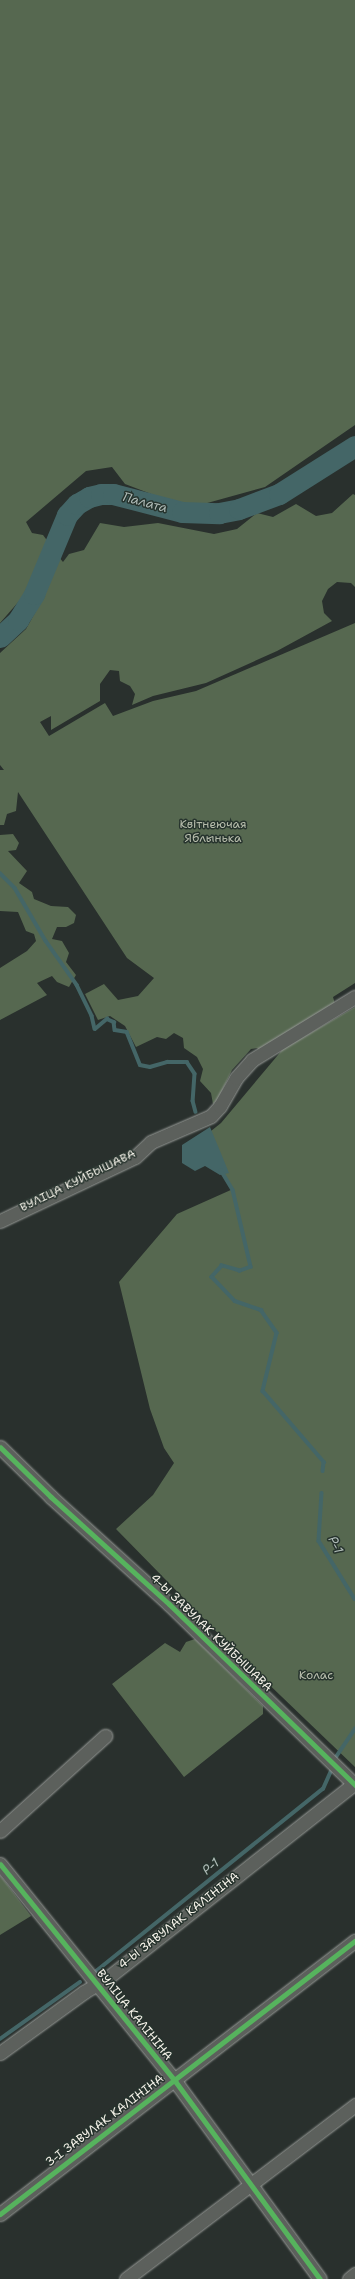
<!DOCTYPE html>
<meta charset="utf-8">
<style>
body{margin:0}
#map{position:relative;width:355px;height:2279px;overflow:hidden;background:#29302d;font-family:"Shantell Sans",sans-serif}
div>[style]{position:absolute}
.green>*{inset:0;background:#566850}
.water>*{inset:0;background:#446667}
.stream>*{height:3.5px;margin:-1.75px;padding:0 1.75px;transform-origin:1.75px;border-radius:1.75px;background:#446667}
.river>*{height:21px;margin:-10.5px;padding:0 10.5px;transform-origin:10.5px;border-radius:10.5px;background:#446667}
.roads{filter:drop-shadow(0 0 1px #969996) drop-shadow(0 0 1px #969996)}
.minor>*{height:13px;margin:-6.5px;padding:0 6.5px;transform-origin:6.5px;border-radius:6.5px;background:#5c605c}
.cycleway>*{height:5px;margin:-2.5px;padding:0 2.5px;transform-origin:2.5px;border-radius:2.5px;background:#56b35d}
span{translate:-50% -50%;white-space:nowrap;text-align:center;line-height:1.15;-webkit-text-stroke:3px #26332d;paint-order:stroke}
.park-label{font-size:12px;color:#b8bead}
.street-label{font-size:12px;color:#f4f1e8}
.water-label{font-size:13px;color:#afbbb7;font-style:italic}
</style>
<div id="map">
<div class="green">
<i style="clip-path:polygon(0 0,355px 0,355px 425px,265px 487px,200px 505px,167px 500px,125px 484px,112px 467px,86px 471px,26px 522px,32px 533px,43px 535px,49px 543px,27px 592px,0 623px)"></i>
<i style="clip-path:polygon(353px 494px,355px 495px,355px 587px,351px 583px,337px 582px,328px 589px,322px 601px,324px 613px,332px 621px,277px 651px,206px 683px,153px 696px,132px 705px,135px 694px,130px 686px,120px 681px,119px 671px,110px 670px,100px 684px,100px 701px,51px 730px,51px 716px,40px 722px,49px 736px,105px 703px,113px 716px,153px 701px,196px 691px,355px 623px,355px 983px,333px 997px,335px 1004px,260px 1051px,257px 1048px,251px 1049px,232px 1070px,218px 1099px,213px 1104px,211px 1093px,200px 1081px,203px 1069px,197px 1057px,184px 1048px,183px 1038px,174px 1033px,166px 1039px,157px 1037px,136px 1047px,125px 1026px,110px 1016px,98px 1020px,85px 994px,104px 984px,118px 1000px,138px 996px,154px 978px,127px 958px,18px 792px,16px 811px,7px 814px,4px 825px,0 825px,0 770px,4px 770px,0 765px,0 653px,26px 629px,45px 595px,58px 556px,63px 562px,69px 554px,84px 550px,100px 523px,124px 527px,158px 523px,214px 534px,237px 529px,257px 513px,273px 517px,296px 504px,316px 516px,332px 513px)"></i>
<i style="clip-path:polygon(13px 834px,19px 843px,16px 850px,8px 851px,27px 871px,19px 883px,32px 892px,34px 899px,51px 906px,68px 907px,76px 915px,74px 923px,66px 927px,57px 927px,52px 939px,62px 941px,69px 953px,66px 962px,76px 975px,69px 987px,57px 982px,52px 976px,37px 983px,47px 995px,0 1020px,0 968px,27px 951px,36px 941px,34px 934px,26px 931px,18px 912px,0 911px,0 835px)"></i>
<i style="clip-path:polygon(355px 1007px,355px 1767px,257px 1673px,116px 1529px,153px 1495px,174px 1463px,164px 1448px,150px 1409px,119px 1282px,177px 1214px,233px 1189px,201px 1139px,221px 1123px,283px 1049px)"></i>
<i style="clip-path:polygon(195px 1639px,263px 1706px,263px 1714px,184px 1777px,112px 1684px,165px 1643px,180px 1652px,186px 1642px)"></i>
<i style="clip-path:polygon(0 1875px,31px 1916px,0 1935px)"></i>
</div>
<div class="water">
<i style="clip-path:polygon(210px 1127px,220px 1151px,229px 1173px,220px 1175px,205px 1166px,195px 1171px,182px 1163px,182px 1145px)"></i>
</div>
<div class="stream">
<i style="left:0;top:873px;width:21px;rotate:45deg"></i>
<i style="left:15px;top:888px;width:61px;rotate:59.7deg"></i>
<i style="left:46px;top:941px;width:54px;rotate:54.8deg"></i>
<i style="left:77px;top:985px;width:34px;rotate:64deg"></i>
<i style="left:92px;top:1016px;width:13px;rotate:77deg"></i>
<i style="left:95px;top:1029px;width:16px;rotate:-40deg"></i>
<i style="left:107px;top:1019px;width:8px;rotate:23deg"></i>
<i style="left:114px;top:1022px;width:8px;rotate:83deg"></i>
<i style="left:115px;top:1030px;width:12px;rotate:9deg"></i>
<i style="left:127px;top:1032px;width:35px;rotate:68deg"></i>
<i style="left:140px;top:1065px;width:10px;rotate:11deg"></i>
<i style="left:150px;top:1067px;width:18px;rotate:-16deg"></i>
<i style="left:167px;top:1062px;width:20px"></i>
<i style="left:187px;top:1062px;width:14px;rotate:56deg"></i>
<i style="left:195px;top:1074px;width:27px;rotate:94deg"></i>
<i style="left:193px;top:1101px;width:11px;rotate:75deg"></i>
<i style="left:221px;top:1170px;width:23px;rotate:59deg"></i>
<i style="left:233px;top:1190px;width:79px;rotate:76.8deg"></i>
<i style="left:251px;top:1267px;width:12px;rotate:160deg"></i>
<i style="left:240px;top:1271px;width:19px;rotate:-164deg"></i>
<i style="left:222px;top:1266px;width:15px;rotate:132deg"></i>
<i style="left:212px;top:1277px;width:33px;rotate:46deg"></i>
<i style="left:235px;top:1301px;width:28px;rotate:19deg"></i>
<i style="left:261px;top:1310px;width:28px;rotate:55deg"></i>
<i style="left:277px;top:1333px;width:60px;rotate:103.6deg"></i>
<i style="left:263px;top:1391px;width:94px;rotate:49.3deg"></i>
<i style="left:324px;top:1462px;width:9px;rotate:96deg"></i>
<i style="left:322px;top:1493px;width:48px;rotate:93.6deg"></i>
<i style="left:319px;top:1541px;width:68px;rotate:58.2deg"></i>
<i style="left:336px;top:1757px;width:34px;rotate:-56deg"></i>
<i style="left:95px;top:1972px;width:292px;rotate:-38.8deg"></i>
<i style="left:323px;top:1789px;width:20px;rotate:-66deg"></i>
<i style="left:0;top:2039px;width:98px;rotate:-35.5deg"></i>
</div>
<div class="river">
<i style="left:0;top:637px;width:25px;rotate:-43deg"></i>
<i style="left:18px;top:620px;width:31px;rotate:-58deg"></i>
<i style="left:34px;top:594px;width:86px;rotate:-67.3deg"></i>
<i style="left:67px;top:515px;width:15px;rotate:-48deg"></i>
<i style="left:77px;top:504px;width:14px;rotate:-30deg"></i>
<i style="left:89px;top:497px;width:12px;rotate:-14deg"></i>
<i style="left:101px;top:494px;width:12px"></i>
<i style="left:113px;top:494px;width:71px;rotate:14.6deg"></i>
<i style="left:182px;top:512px;width:37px;rotate:2deg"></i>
<i style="left:219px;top:513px;width:20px;rotate:-11deg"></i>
<i style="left:239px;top:509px;width:43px;rotate:-20.6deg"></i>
<i style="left:279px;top:494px;width:90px;rotate:-32.3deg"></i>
</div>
<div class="roads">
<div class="minor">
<i style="left:0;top:1221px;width:149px;rotate:-25.4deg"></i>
<i style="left:135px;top:1157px;width:22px;rotate:-43deg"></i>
<i style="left:151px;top:1142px;width:65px;rotate:-23.4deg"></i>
<i style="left:211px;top:1116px;width:13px;rotate:-48deg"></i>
<i style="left:220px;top:1106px;width:32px;rotate:-60deg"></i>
<i style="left:236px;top:1078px;width:24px;rotate:-48deg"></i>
<i style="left:252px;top:1060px;width:121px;rotate:-31.5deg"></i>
<i style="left:0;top:1447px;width:71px;rotate:44.4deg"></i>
<i style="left:51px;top:1497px;width:159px;rotate:42.2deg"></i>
<i style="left:169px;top:1604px;width:260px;rotate:44.2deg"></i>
<i style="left:0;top:1831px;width:142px;rotate:-42.1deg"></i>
<i style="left:0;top:1864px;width:279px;rotate:51.1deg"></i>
<i style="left:175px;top:2081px;width:245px;rotate:53.8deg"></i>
<i style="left:0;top:2053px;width:104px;rotate:-36deg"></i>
<i style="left:84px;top:1992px;width:26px;rotate:-31deg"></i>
<i style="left:106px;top:1979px;width:315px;rotate:-38.2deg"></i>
<i style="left:0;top:2214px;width:448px;rotate:-37.6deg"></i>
<i style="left:126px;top:2279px;width:288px;rotate:-37.2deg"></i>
<i style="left:349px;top:2279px;width:8px;rotate:-40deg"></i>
</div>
</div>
<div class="cycleway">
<i style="left:0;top:1447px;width:71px;rotate:44.4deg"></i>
<i style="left:51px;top:1497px;width:159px;rotate:42.2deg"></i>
<i style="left:169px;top:1604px;width:260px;rotate:44.2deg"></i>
<i style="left:0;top:1864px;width:279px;rotate:51.1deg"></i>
<i style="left:175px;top:2081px;width:245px;rotate:53.8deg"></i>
<i style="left:0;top:2214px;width:448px;rotate:-37.6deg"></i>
</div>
<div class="park-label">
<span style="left:213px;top:832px">Квітнеючая<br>Яблынька</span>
<span style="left:316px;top:1676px">Колас</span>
</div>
<div class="street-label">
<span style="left:78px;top:1181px;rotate:-26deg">ВУЛІЦА КУЙБЫШАВА</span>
<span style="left:211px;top:1633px;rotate:44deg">4-Ы ЗАВУЛАК КУЙБЫШАВА</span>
<span style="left:179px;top:1921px;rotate:-38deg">4-Ы ЗАВУЛАК КАЛІНІНА</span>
<span style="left:134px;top:2015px;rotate:51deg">ВУЛІЦА КАЛІНІНА</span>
<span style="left:105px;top:2121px;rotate:-37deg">3-І ЗАВУЛАК КАЛІНІНА</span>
</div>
<div class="water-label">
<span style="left:145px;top:503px;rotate:15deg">Палата</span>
<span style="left:335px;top:1545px;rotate:64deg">P-1</span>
<span style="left:211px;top:1867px;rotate:-39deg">P-1</span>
</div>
</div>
